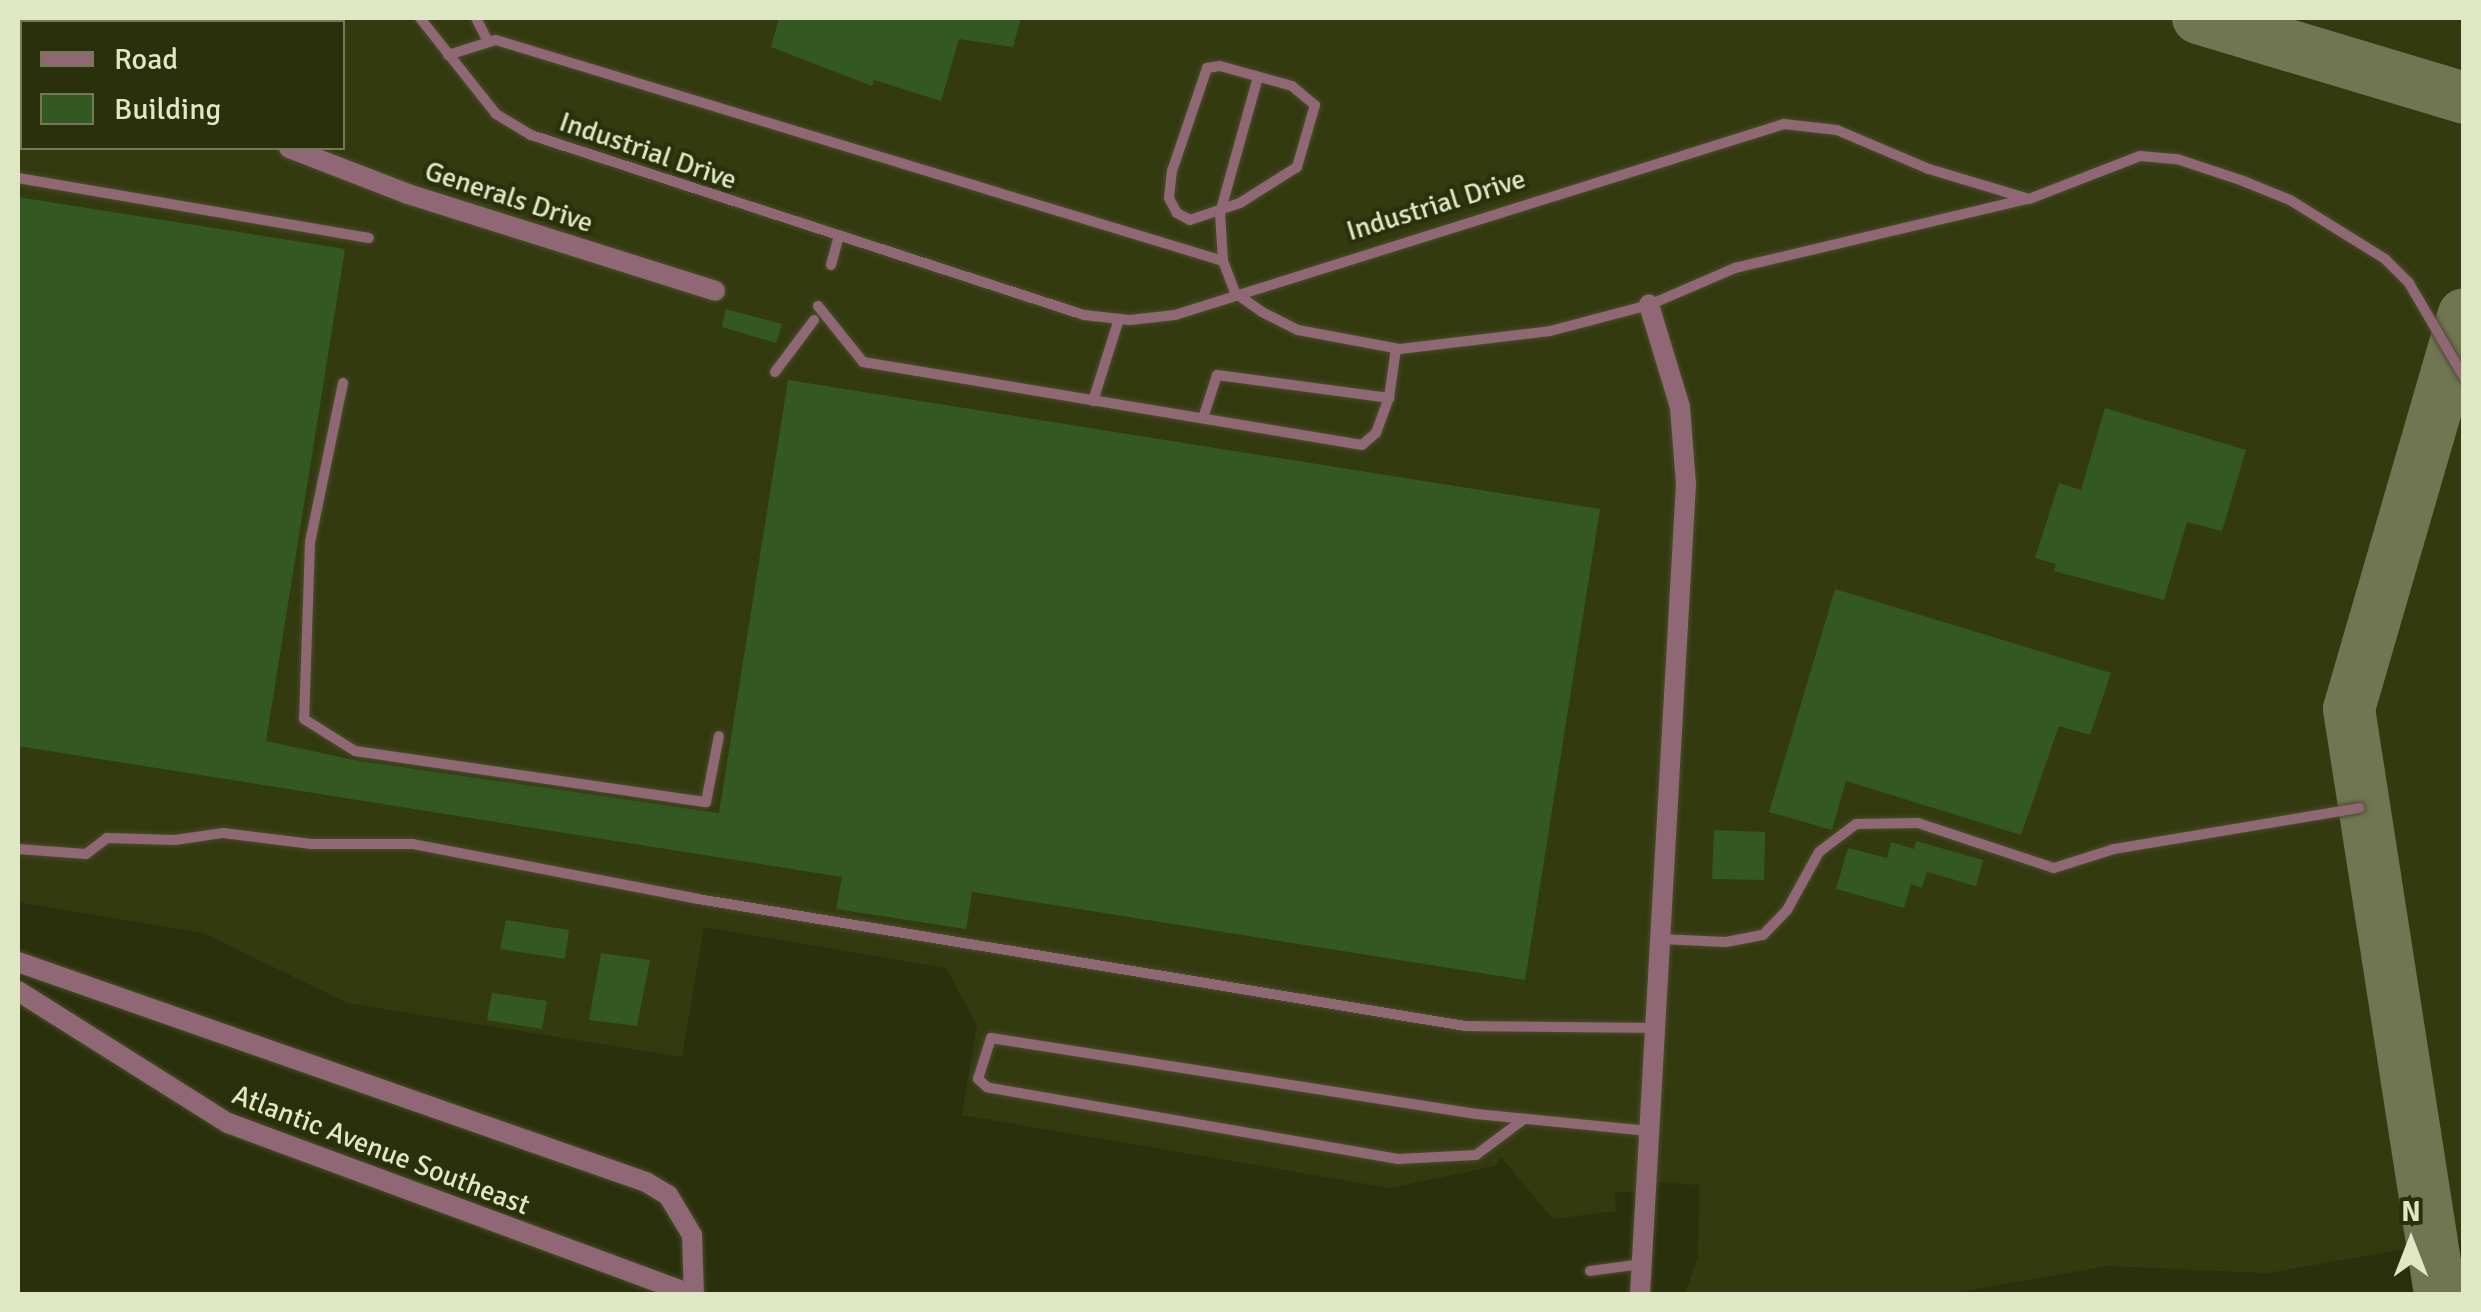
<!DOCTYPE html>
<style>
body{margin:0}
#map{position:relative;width:2481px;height:1312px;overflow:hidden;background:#2b300c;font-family:Signika,sans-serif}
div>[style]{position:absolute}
.built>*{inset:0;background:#343a10}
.taxiway>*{height:52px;margin:-26px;padding:0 26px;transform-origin:26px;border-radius:26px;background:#707652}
.building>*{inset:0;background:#335821}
.roads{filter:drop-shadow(0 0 2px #484d29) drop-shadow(0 0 2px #484d29)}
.service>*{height:10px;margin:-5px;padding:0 5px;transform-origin:5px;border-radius:5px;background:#906775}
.minor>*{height:20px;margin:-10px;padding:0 10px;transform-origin:10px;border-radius:10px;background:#906775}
span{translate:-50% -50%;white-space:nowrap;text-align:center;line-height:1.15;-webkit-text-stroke:9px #2b300c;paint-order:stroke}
.street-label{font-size:28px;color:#e0e7c4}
.frame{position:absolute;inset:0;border:20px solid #e0e7c4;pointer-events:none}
.legend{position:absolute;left:20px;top:20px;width:325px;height:130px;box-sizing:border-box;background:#2b300c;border:2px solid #737956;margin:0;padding:12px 18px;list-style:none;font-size:30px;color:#e0e7c4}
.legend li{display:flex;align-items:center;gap:20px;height:50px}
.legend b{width:50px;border:2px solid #737956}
.north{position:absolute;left:2361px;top:1192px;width:100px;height:100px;-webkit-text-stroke:8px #2b300c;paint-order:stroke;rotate:0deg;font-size:28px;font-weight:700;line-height:40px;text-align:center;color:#e0e7c4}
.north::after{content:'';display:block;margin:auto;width:35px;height:45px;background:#e0e7c4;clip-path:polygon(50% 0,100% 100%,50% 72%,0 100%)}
</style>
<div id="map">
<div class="built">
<i style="clip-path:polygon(evenodd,18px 18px,2463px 18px,2463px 1239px,2268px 1273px,2107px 1266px,1948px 1294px,1685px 1294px,1698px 1257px,1699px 1185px,1646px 1181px,1643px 1193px,1615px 1192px,1616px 1211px,1553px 1219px,1501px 1157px,1495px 1166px,1390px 1188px,962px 1115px,977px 1025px,946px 968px,704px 927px,682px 1057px,347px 1003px,204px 933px,18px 902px,18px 18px,22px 22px,342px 22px,342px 148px,22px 148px,22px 22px)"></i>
</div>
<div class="taxiway">
<i style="left:2198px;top:18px;width:278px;rotate:16.7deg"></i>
<i style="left:2440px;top:1294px;width:592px;rotate:-98.84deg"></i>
<i style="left:2349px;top:709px;width:411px;rotate:-73.8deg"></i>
</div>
<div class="building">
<i style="clip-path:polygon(779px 18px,1021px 18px,1013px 47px,959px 39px,941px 101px,874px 80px,872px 86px,771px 47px)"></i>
<i style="clip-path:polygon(18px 197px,345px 249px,266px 741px,354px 760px,719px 813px,788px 380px,1600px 509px,1525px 980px,972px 892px,966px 929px,836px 909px,842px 877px,18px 746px)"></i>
<i style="clip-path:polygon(726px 309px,782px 324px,776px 343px,722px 327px)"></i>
<i style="clip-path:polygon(2105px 408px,2246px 450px,2222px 531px,2187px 522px,2164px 600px,2054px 571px,2056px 564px,2035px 558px,2059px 483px,2081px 490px)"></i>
<i style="clip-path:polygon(1835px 589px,2111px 673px,2090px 735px,2059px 726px,2021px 835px,1846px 781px,1832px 830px,1769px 812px)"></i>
<i style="clip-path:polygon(1714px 830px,1765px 832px,1764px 880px,1712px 879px)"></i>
<i style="clip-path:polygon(1916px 841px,1983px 860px,1976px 886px,1927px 872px,1922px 888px,1911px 884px,1904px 908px,1836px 889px,1848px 848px,1887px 858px,1891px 842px,1914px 849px)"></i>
<i style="clip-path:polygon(506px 920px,569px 930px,565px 959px,500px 949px)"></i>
<i style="clip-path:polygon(601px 953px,650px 960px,637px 1026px,589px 1020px)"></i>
<i style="clip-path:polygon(492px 993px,547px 1001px,542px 1029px,487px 1020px)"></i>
</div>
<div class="roads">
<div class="service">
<i style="left:420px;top:18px;width:122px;rotate:51.6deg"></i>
<i style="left:496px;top:114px;width:41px;rotate:31deg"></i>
<i style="left:531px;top:135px;width:582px;rotate:18.03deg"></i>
<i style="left:1084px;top:315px;width:46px;rotate:6.2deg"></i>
<i style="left:1130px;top:320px;width:45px;rotate:-6.3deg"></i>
<i style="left:1175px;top:315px;width:638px;rotate:-17.41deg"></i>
<i style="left:1784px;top:124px;width:53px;rotate:6.5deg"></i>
<i style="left:1837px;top:130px;width:100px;rotate:23deg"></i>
<i style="left:1929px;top:169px;width:104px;rotate:16.7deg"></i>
<i style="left:2029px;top:199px;width:119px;rotate:-21.2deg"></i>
<i style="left:2140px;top:156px;width:37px;rotate:5deg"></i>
<i style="left:2177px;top:159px;width:70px;rotate:18.4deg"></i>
<i style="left:2243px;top:181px;width:51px;rotate:22deg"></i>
<i style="left:2290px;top:200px;width:112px;rotate:31.8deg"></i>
<i style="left:2385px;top:259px;width:34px;rotate:45deg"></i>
<i style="left:2409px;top:283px;width:109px;rotate:59.7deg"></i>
<i style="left:476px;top:18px;width:27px;rotate:63deg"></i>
<i style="left:448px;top:55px;width:50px;rotate:-17.4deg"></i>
<i style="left:496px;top:40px;width:760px;rotate:16.91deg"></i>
<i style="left:1223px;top:261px;width:34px;rotate:69deg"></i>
<i style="left:1235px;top:293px;width:33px;rotate:35deg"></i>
<i style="left:1262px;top:312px;width:40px;rotate:26.6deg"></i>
<i style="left:1298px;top:330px;width:104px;rotate:10.6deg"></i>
<i style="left:1400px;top:349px;width:151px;rotate:-6.8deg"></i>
<i style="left:1550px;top:331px;width:102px;rotate:-14.7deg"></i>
<i style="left:1649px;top:305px;width:94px;rotate:-23.3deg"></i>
<i style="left:1735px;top:268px;width:301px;rotate:-13.3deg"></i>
<i style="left:1220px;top:66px;width:75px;rotate:15.5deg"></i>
<i style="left:1292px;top:86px;width:30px;rotate:40deg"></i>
<i style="left:1315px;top:105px;width:65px;rotate:106.2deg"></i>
<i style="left:1297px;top:167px;width:67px;rotate:147.7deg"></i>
<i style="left:1240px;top:203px;width:53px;rotate:161.2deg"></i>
<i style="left:1190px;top:220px;width:15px;rotate:-152deg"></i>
<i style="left:1177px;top:213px;width:17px;rotate:-118deg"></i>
<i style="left:1169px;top:198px;width:27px;rotate:-84deg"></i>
<i style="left:1172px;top:171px;width:109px;rotate:-71.2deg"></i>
<i style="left:1207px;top:68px;width:13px;rotate:-9deg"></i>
<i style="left:18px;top:178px;width:356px;rotate:9.7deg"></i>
<i style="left:1223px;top:261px;width:48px;rotate:-93.6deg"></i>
<i style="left:1220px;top:213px;width:141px;rotate:-74.4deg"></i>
<i style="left:831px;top:265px;width:28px;rotate:-75deg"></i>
<i style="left:818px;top:306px;width:72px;rotate:51.2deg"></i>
<i style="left:863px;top:362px;width:506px;rotate:9.44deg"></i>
<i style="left:1362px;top:445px;width:18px;rotate:-41deg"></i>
<i style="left:1376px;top:433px;width:37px;rotate:-70deg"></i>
<i style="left:1389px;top:398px;width:50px;rotate:-82deg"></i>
<i style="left:775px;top:372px;width:65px;rotate:-53.1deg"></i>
<i style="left:343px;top:383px;width:162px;rotate:101.7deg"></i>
<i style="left:310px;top:542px;width:177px;rotate:91.9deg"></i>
<i style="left:304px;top:719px;width:60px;rotate:32.1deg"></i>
<i style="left:355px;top:751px;width:355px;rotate:8.3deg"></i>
<i style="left:706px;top:802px;width:67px;rotate:-78.9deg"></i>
<i style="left:1093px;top:401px;width:86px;rotate:-72.4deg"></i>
<i style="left:1203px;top:418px;width:45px;rotate:-72deg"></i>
<i style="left:1217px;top:375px;width:174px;rotate:7.6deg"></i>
<i style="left:18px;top:849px;width:68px;rotate:4.2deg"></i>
<i style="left:86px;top:854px;width:26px;rotate:-37deg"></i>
<i style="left:107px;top:838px;width:68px;rotate:1.7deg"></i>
<i style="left:175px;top:840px;width:49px;rotate:-8.3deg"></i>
<i style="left:223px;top:833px;width:89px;rotate:7.1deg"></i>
<i style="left:311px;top:844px;width:102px"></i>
<i style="left:413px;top:844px;width:290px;rotate:10.9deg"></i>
<i style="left:698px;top:899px;width:777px;rotate:9.4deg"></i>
<i style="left:1465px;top:1026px;width:190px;rotate:0.6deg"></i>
<i style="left:1660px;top:939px;width:66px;rotate:2.6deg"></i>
<i style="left:1726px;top:942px;width:38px;rotate:-11deg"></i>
<i style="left:1763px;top:935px;width:35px;rotate:-46deg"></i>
<i style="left:1787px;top:910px;width:66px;rotate:-61.1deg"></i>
<i style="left:1819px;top:852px;width:46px;rotate:-37.1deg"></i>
<i style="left:1856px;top:824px;width:62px;rotate:-0.9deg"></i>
<i style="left:1918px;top:823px;width:143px;rotate:18.3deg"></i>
<i style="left:2054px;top:868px;width:63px;rotate:-17.6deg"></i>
<i style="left:2114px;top:849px;width:249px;rotate:-9.5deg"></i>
<i style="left:1524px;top:1119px;width:60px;rotate:143.1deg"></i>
<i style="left:1476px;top:1155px;width:78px;rotate:177.1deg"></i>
<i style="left:1398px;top:1159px;width:417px;rotate:-170.1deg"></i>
<i style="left:987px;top:1087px;width:12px;rotate:-138deg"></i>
<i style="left:978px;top:1079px;width:43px;rotate:-72.4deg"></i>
<i style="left:991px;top:1038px;width:491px;rotate:8.9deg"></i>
<i style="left:1476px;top:1114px;width:174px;rotate:5.6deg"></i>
<i style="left:1590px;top:1271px;width:52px;rotate:-7.7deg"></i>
</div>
<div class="minor">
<i style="left:80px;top:18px;width:7px;rotate:34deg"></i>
<i style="left:289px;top:148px;width:128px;rotate:21.1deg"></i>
<i style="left:408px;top:194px;width:322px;rotate:17.5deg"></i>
<i style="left:18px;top:962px;width:665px;rotate:19.31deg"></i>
<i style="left:646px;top:1182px;width:26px;rotate:31deg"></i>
<i style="left:668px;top:1195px;width:47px;rotate:59deg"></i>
<i style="left:692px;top:1235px;width:59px;rotate:88.1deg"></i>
<i style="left:18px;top:991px;width:248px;rotate:32.2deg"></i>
<i style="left:228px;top:1123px;width:494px;rotate:20.3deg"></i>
<i style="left:1640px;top:1294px;width:811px;rotate:-86.75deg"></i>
<i style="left:1686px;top:484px;width:77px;rotate:-94.5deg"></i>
<i style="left:1680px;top:407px;width:107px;rotate:-106.9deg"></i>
</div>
</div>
<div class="street-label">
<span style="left:648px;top:151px;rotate:19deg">Industrial Drive</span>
<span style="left:509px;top:197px;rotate:18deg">Generals Drive</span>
<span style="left:1436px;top:205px;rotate:-17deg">Industrial Drive</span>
<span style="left:381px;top:1150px;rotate:21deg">Atlantic Avenue Southeast</span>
</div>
<div class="frame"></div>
<ul class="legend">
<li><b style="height:12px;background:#906775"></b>Road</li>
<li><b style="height:28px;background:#335821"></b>Building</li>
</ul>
<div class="north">N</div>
</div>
